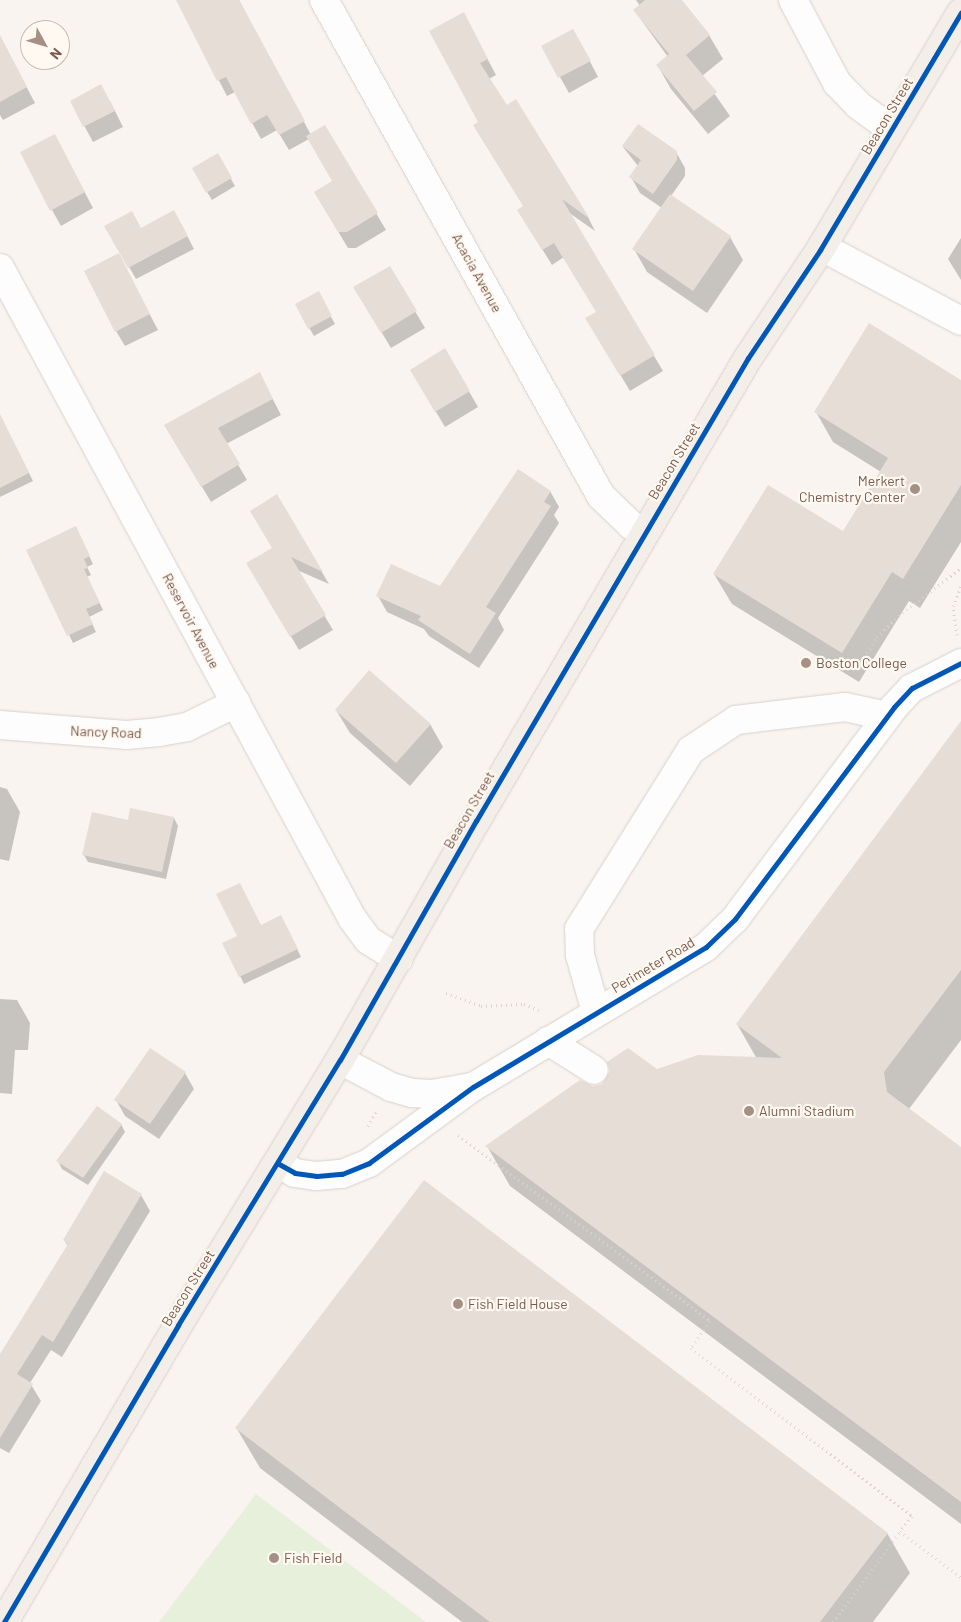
<!DOCTYPE html>
<style>
body{margin:0}
#map{position:relative;width:961px;height:1622px;overflow:hidden;background:#f9f4ef;font-family:Barlow,sans-serif}
div>[style]{position:absolute}
.green>*{inset:0;background:#e7f0da}
.shadow>*{inset:0;background:#0003}
.building>*{inset:0;background:#e6ddd6}
.path>*{height:3px;margin-top:-1.5px;transform-origin:0;background:repeating-linear-gradient(90deg,#dbd3cf 0 1px,transparent 0 5px)}
.roads{filter:drop-shadow(0 0 1px #d8d0cc) drop-shadow(0 0 1px #d8d0cc)}
.minor>*{height:28px;margin:-14px;padding:0 14px;transform-origin:14px;border-radius:14px;background:#fefdfd}
.major>*{height:28px;margin:-14px;padding:0 14px;transform-origin:14px;border-radius:14px;background:#f3eee7}
.cycleway>*{height:5px;margin:-2.5px;padding:0 2.5px;transform-origin:2.5px;border-radius:2.5px;background:#0057b8}
.dots>*{width:14px;height:14px;translate:-50% -50%;box-sizing:border-box;border:2px solid #fff9f2;border-radius:50%}
span{translate:-50% -50%;white-space:nowrap;text-align:center;line-height:1.15;-webkit-text-stroke:4.5px #fff9f2;paint-order:stroke}
.street-label{font-size:14px;color:#7a5a4c}
.poi-label{font-size:14px;color:#7a5a4c}
.right{translate:-100% -50%;text-align:right}
.left{translate:0 -50%;text-align:left}
.north{position:absolute;left:20px;top:20px;width:50px;height:50px;box-sizing:border-box;background:#fff9f2;border:1px solid #cab9b0;border-radius:50%;rotate:129deg;font-size:14px;font-weight:700;line-height:20px;text-align:center;color:#7a5a4c}
.north::after{content:'';display:block;margin:auto;width:18px;height:22px;background:#a69085;clip-path:polygon(50% 0,100% 100%,50% 72%,0 100%)}
</style>
<div id="map">
<div class="green">
<i style="clip-path:polygon(256px 1494px,426px 1622px,159px 1622px)"></i>
</div>
<div class="shadow">
<i style="clip-path:polygon(177px 0,239px 0,311px 135px,325px 127px,386px 230px,356px 248px,348px 248px,315px 193px,334px 182px,309px 139px,289px 150px,277px 130px,261px 139px,235px 92px,227px 96px)"></i>
<i style="clip-path:polygon(636px 0,680px 0,709px 35px,723px 59px,702px 76px,730px 116px,708px 134px,671px 89px,658px 66px,668px 57px,634px 10px,640px 6px)"></i>
<i style="clip-path:polygon(472px 30px,496px 75px,489px 79px,506px 107px,515px 101px,589px 219px,595px 231px,568px 212px,663px 371px,630px 391px,587px 319px,598px 313px,564px 257px,552px 265px,528px 226px,524px 207px,480px 123px)"></i>
<i style="clip-path:polygon(0 37px,35px 103px,3px 120px,0 115px)"></i>
<i style="clip-path:polygon(582px 46px,598px 77px,569px 93px,543px 47px)"></i>
<i style="clip-path:polygon(71px 101px,110px 101px,123px 127px,93px 142px)"></i>
<i style="clip-path:polygon(623px 147px,676px 152px,685px 168px,685px 176px,671px 196px,730px 237px,743px 260px,707px 313px,647px 272px,634px 249px,662px 208px,640px 193px,631px 177px,638px 166px)"></i>
<i style="clip-path:polygon(63px 151px,93px 208px,61px 226px,52px 210px)"></i>
<i style="clip-path:polygon(217px 155px,235px 186px,212px 200px,193px 169px)"></i>
<i style="clip-path:polygon(181px 224px,194px 249px,136px 279px,106px 227px,141px 229px)"></i>
<i style="clip-path:polygon(961px 238px,961px 280px,948px 259px)"></i>
<i style="clip-path:polygon(389px 267px,425px 328px,391px 348px,355px 288px)"></i>
<i style="clip-path:polygon(127px 271px,158px 330px,125px 346px,116px 331px)"></i>
<i style="clip-path:polygon(318px 293px,335px 324px,314px 336px,296px 305px)"></i>
<i style="clip-path:polygon(445px 350px,478px 407px,445px 427px,411px 370px)"></i>
<i style="clip-path:polygon(961px 381px,961px 542px,920px 608px,909px 601px,859px 682px,732px 604px,714px 574px,844px 533px,881px 472px,833px 442px,816px 412px)"></i>
<i style="clip-path:polygon(268px 390px,281px 415px,226px 444px,247px 480px,211px 502px,166px 426px)"></i>
<i style="clip-path:polygon(0 415px,33px 481px,0 497px)"></i>
<i style="clip-path:polygon(550px 491px,559px 507px,554px 515px,559px 523px,498px 618px,504px 630px,479px 668px,429px 636px,424px 629px,387px 612px,378px 596px,441px 588px)"></i>
<i style="clip-path:polygon(277px 496px,329px 584px,297px 570px,333px 630px,299px 650px,248px 564px,273px 548px)"></i>
<i style="clip-path:polygon(79px 535px,93px 564px,87px 567px,91px 575px,87px 577px,103px 610px,89px 617px,96px 632px,73px 643px,28px 551px)"></i>
<i style="clip-path:polygon(336px 710px,430px 724px,443px 747px,410px 786px,350px 733px)"></i>
<i style="clip-path:polygon(961px 737px,961px 1040px,909px 1109px,961px 1149px,961px 1524px,510px 1186px,487px 1146px,593px 1087px,656px 1070px,757px 1059px,737px 1024px)"></i>
<i style="clip-path:polygon(0 787px,7px 789px,20px 812px,9px 861px,0 859px)"></i>
<i style="clip-path:polygon(174px 818px,178px 826px,166px 879px,88px 862px,84px 855px,129px 821px)"></i>
<i style="clip-path:polygon(285px 924px,301px 957px,244px 984px,224px 943px,261px 926px)"></i>
<i style="clip-path:polygon(0 999px,17px 1000px,30px 1023px,28px 1050px,15px 1050px,12px 1094px,0 1093px)"></i>
<i style="clip-path:polygon(185px 1073px,194px 1089px,159px 1139px,125px 1116px,116px 1100px)"></i>
<i style="clip-path:polygon(121px 1124px,125px 1132px,88px 1185px,62px 1169px,58px 1161px)"></i>
<i style="clip-path:polygon(141px 1195px,150px 1211px,62px 1357px,51px 1350px,30px 1383px,41px 1401px,9px 1453px,0 1448px,0 1358px,68px 1246px,64px 1240px)"></i>
<i style="clip-path:polygon(237px 1429px,887px 1533px,910px 1573px,873px 1622px,462px 1622px,260px 1468px)"></i>
</div>
<div class="building">
<i style="clip-path:polygon(176px 0,239px 0,305px 121px,279px 135px,267px 115px,251px 124px,226px 77px,217px 81px)"></i>
<i style="clip-path:polygon(645px 0,682px 0,710px 35px,686px 55px,717px 92px,694px 111px,656px 65px,669px 54px,633px 10px)"></i>
<i style="clip-path:polygon(464px 12px,488px 59px,480px 63px,507px 105px,516px 99px,590px 219px,562px 199px,655px 355px,620px 376px,585px 318px,596px 312px,554px 243px,542px 250px,517px 210px,523px 206px,473px 125px,478px 122px,429px 31px)"></i>
<i style="clip-path:polygon(573px 29px,591px 61px,558px 78px,541px 46px)"></i>
<i style="clip-path:polygon(0 35px,27px 87px,0 102px)"></i>
<i style="clip-path:polygon(101px 84px,115px 111px,83px 127px,70px 101px)"></i>
<i style="clip-path:polygon(638px 124px,677px 151px,677px 160px,653px 194px,629px 177px,641px 160px,622px 146px)"></i>
<i style="clip-path:polygon(325px 125px,378px 213px,347px 232px,338px 232px,314px 192px,332px 181px,306px 136px)"></i>
<i style="clip-path:polygon(55px 134px,85px 192px,50px 211px,20px 152px)"></i>
<i style="clip-path:polygon(218px 153px,232px 178px,206px 193px,192px 168px)"></i>
<i style="clip-path:polygon(670px 194px,731px 236px,693px 291px,632px 249px)"></i>
<i style="clip-path:polygon(174px 210px,188px 236px,128px 268px,104px 226px,132px 211px,141px 228px)"></i>
<i style="clip-path:polygon(119px 253px,150px 314px,115px 332px,84px 271px)"></i>
<i style="clip-path:polygon(390px 266px,417px 311px,381px 333px,353px 287px)"></i>
<i style="clip-path:polygon(319px 291px,332px 316px,308px 329px,295px 304px)"></i>
<i style="clip-path:polygon(869px 323px,961px 380px,961px 485px,903px 579px,892px 572px,842px 653px,713px 574px,768px 485px,843px 531px,888px 458px,814px 412px)"></i>
<i style="clip-path:polygon(445px 348px,470px 391px,435px 412px,410px 370px)"></i>
<i style="clip-path:polygon(260px 372px,273px 399px,218px 428px,240px 464px,201px 487px,164px 425px)"></i>
<i style="clip-path:polygon(0 414px,29px 473px,0 488px)"></i>
<i style="clip-path:polygon(518px 469px,551px 491px,544px 502px,551px 506px,486px 607px,496px 613px,470px 654px,418px 620px,421px 616px,376px 596px,391px 564px,440px 586px)"></i>
<i style="clip-path:polygon(277px 494px,323px 572px,291px 557px,326px 615px,290px 637px,246px 563px,272px 548px,250px 511px)"></i>
<i style="clip-path:polygon(76px 526px,90px 556px,84px 559px,88px 568px,84px 569px,100px 603px,86px 609px,93px 624px,67px 636px,26px 550px)"></i>
<i style="clip-path:polygon(369px 670px,431px 724px,396px 763px,335px 710px)"></i>
<i style="clip-path:polygon(961px 721px,961px 970px,884px 1072px,887px 1092px,961px 1147px,961px 1502px,485px 1146px,580px 1080px,593px 1086px,602px 1084px,610px 1071px,607px 1062px,628px 1048px,657px 1069px,698px 1055px,782px 1058px,736px 1024px)"></i>
<i style="clip-path:polygon(130px 808px,174px 817px,162px 872px,82px 855px,92px 812px,128px 820px)"></i>
<i style="clip-path:polygon(240px 883px,261px 925px,281px 915px,298px 949px,239px 977px,222px 943px,237px 936px,216px 894px)"></i>
<i style="clip-path:polygon(150px 1048px,186px 1072px,150px 1124px,114px 1100px)"></i>
<i style="clip-path:polygon(97px 1106px,122px 1124px,83px 1178px,56px 1161px)"></i>
<i style="clip-path:polygon(104px 1171px,142px 1194px,53px 1342px,42px 1335px,17px 1374px,33px 1384px,0 1438px,0 1354px,68px 1244px,63px 1240px)"></i>
<i style="clip-path:polygon(424px 1180px,888px 1533px,820px 1622px,490px 1622px,235px 1428px)"></i>
</div>
<div class="path">
<i style="left:957px;top:635px;width:29px;rotate:-98deg"></i>
<i style="left:953px;top:606px;width:22px;rotate:-68deg"></i>
<i style="left:855px;top:669px;width:39px;rotate:-55deg"></i>
<i style="left:877px;top:637px;width:25px;rotate:-45deg"></i>
<i style="left:895px;top:619px;width:83px;rotate:-37.7deg"></i>
<i style="left:446px;top:993px;width:37px;rotate:20deg"></i>
<i style="left:481px;top:1006px;width:43px;rotate:-2.7deg"></i>
<i style="left:524px;top:1004px;width:16px;rotate:22deg"></i>
<i style="left:368px;top:1126px;width:16px;rotate:-60deg"></i>
<i style="left:458px;top:1135px;width:313px;rotate:36.4deg"></i>
<i style="left:710px;top:1321px;width:33px;rotate:125deg"></i>
<i style="left:691px;top:1348px;width:278px;rotate:37.2deg"></i>
<i style="left:912px;top:1516px;width:19px;rotate:129deg"></i>
<i style="left:833px;top:1622px;width:113px;rotate:-53.6deg"></i>
<i style="left:900px;top:1531px;width:76px;rotate:37deg"></i>
</div>
<div class="roads">
<div class="minor">
<i style="left:324px;top:0;width:568px;rotate:60.82deg"></i>
<i style="left:601px;top:496px;width:42px;rotate:44deg"></i>
<i style="left:631px;top:525px;width:16px;rotate:35deg"></i>
<i style="left:793px;top:0;width:94px;rotate:62.1deg"></i>
<i style="left:837px;top:83px;width:30px;rotate:46deg"></i>
<i style="left:858px;top:105px;width:41px;rotate:36deg"></i>
<i style="left:822px;top:247px;width:157px;rotate:28deg"></i>
<i style="left:0;top:268px;width:739px;rotate:61.56deg"></i>
<i style="left:352px;top:918px;width:27px;rotate:54deg"></i>
<i style="left:368px;top:940px;width:36px;rotate:32deg"></i>
<i style="left:0;top:725px;width:126px;rotate:4.5deg"></i>
<i style="left:126px;top:735px;width:33px;rotate:-5deg"></i>
<i style="left:159px;top:732px;width:28px;rotate:-10deg"></i>
<i style="left:187px;top:727px;width:55px;rotate:-26.1deg"></i>
<i style="left:596px;top:1012px;width:59px;rotate:-105.7deg"></i>
<i style="left:580px;top:955px;width:26px;rotate:-92deg"></i>
<i style="left:579px;top:929px;width:211px;rotate:-58deg"></i>
<i style="left:691px;top:750px;width:54px;rotate:-33.7deg"></i>
<i style="left:736px;top:720px;width:110px;rotate:-6.8deg"></i>
<i style="left:845px;top:707px;width:43px;rotate:12.1deg"></i>
<i style="left:548px;top:1041px;width:54px;rotate:32.2deg"></i>
<i style="left:340px;top:1060px;width:58px;rotate:27.9deg"></i>
<i style="left:391px;top:1087px;width:22px;rotate:16deg"></i>
<i style="left:412px;top:1093px;width:20px;rotate:3deg"></i>
<i style="left:432px;top:1094px;width:40px;rotate:-10deg"></i>
<i style="left:279px;top:1164px;width:18px;rotate:29deg"></i>
<i style="left:295px;top:1173px;width:22px;rotate:8deg"></i>
<i style="left:317px;top:1176px;width:25px;rotate:-5deg"></i>
<i style="left:342px;top:1174px;width:29px;rotate:-22deg"></i>
<i style="left:369px;top:1163px;width:129px;rotate:-36.2deg"></i>
<i style="left:473px;top:1087px;width:272px;rotate:-31deg"></i>
<i style="left:706px;top:947px;width:40px;rotate:-44deg"></i>
<i style="left:735px;top:919px;width:265px;rotate:-53.1deg"></i>
<i style="left:894px;top:707px;width:26px;rotate:-47deg"></i>
<i style="left:912px;top:688px;width:55px;rotate:-27deg"></i>
</div>
<div class="major">
<i style="left:4px;top:1622px;width:344px;rotate:-59.6deg"></i>
<i style="left:178px;top:1325px;width:311px;rotate:-58.6deg"></i>
<i style="left:340px;top:1060px;width:275px;rotate:-60.4deg"></i>
<i style="left:476px;top:821px;width:537px;rotate:-59.57deg"></i>
<i style="left:748px;top:358px;width:130px;rotate:-56.3deg"></i>
<i style="left:820px;top:250px;width:276px;rotate:-59.3deg"></i>
</div>
</div>
<div class="cycleway">
<i style="left:279px;top:1164px;width:18px;rotate:29deg"></i>
<i style="left:295px;top:1173px;width:22px;rotate:8deg"></i>
<i style="left:317px;top:1176px;width:25px;rotate:-5deg"></i>
<i style="left:342px;top:1174px;width:29px;rotate:-22deg"></i>
<i style="left:369px;top:1163px;width:129px;rotate:-36.2deg"></i>
<i style="left:473px;top:1087px;width:272px;rotate:-31deg"></i>
<i style="left:706px;top:947px;width:40px;rotate:-44deg"></i>
<i style="left:735px;top:919px;width:265px;rotate:-53.1deg"></i>
<i style="left:894px;top:707px;width:26px;rotate:-47deg"></i>
<i style="left:912px;top:688px;width:55px;rotate:-27deg"></i>
<i style="left:4px;top:1622px;width:344px;rotate:-59.6deg"></i>
<i style="left:178px;top:1325px;width:311px;rotate:-58.6deg"></i>
<i style="left:340px;top:1060px;width:275px;rotate:-60.4deg"></i>
<i style="left:476px;top:821px;width:537px;rotate:-59.57deg"></i>
<i style="left:748px;top:358px;width:130px;rotate:-56.3deg"></i>
<i style="left:820px;top:250px;width:276px;rotate:-59.3deg"></i>
</div>
<div class="dots">
<i style="left:915px;top:489px;background:#a69085"></i>
<i style="left:806px;top:663px;background:#a69085"></i>
<i style="left:749px;top:1111px;background:#a69085"></i>
<i style="left:458px;top:1304px;background:#a69085"></i>
<i style="left:274px;top:1558px;background:#a69085"></i>
</div>
<div class="street-label">
<span style="left:887px;top:116px;rotate:-59deg">Beacon Street</span>
<span style="left:477px;top:273px;rotate:61deg">Acacia Avenue</span>
<span style="left:674px;top:461px;rotate:-59deg">Beacon Street</span>
<span style="left:191px;top:621px;rotate:62deg">Reservoir Avenue</span>
<span style="left:106px;top:732px;rotate:2deg">Nancy Road</span>
<span style="left:469px;top:810px;rotate:-60deg">Beacon Street</span>
<span style="left:653px;top:965px;rotate:-31deg">Perimeter Road</span>
<span style="left:188px;top:1288px;rotate:-58deg">Beacon Street</span>
</div>
<div class="poi-label">
<span class="right" style="left:905px;top:489px">Merkert<br>Chemistry Center</span>
<span class="left" style="left:816px;top:663px">Boston College</span>
<span class="left" style="left:759px;top:1111px">Alumni Stadium</span>
<span class="left" style="left:468px;top:1304px">Fish Field House</span>
<span class="left" style="left:284px;top:1558px">Fish Field</span>
</div>
<div class="north">N</div>
</div>
